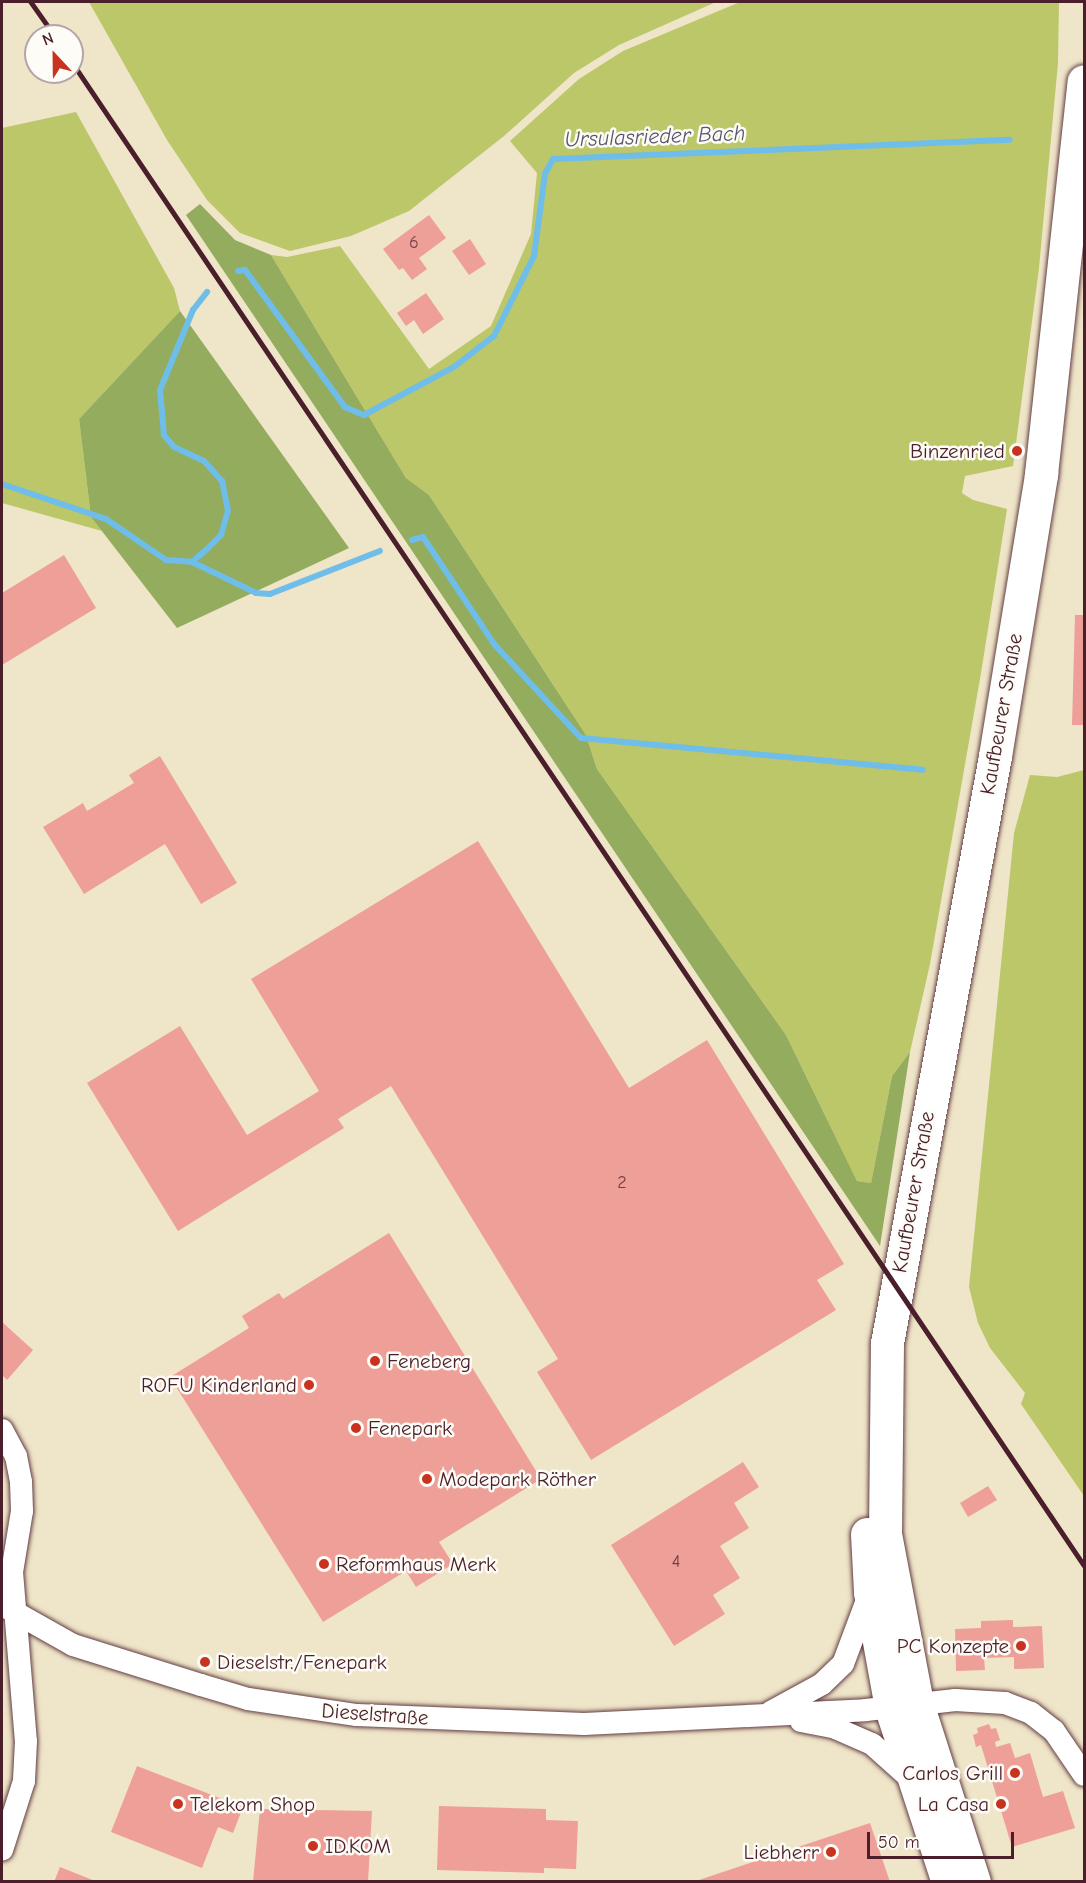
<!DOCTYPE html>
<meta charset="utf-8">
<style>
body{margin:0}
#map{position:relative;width:1086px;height:1883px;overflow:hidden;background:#efe5c8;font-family:"Comic Neue",sans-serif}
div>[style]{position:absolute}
.green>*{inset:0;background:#bbc769}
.forest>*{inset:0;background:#94ac5d}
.stream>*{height:6px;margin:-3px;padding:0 3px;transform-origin:3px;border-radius:3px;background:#6fbde9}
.building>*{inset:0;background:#ed9f98}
.roads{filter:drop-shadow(0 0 2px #633d43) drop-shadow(0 0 2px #633d43)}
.street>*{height:22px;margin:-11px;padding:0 11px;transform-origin:11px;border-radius:11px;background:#fff}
.secondary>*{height:33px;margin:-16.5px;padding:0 16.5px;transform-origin:16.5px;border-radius:16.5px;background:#fff}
.rail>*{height:4.5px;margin:-2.25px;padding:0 2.25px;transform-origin:2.25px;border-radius:2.25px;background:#4a1f2b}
.dots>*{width:16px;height:16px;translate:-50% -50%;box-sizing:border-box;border:3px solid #fdfcf7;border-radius:50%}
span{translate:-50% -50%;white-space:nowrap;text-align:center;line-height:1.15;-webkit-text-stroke:5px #fdfcf7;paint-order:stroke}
.number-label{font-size:18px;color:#733f46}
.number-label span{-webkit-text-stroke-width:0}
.poi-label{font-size:21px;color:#4a1f2b}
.right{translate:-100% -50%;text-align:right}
.left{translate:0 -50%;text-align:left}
.street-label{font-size:21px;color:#4a1f2b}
.water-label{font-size:22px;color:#57566e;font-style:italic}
.frame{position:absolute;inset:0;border:3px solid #4a1f2b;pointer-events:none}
.north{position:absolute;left:24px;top:24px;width:60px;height:60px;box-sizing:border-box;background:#fdfcf7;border:2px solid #b5a4a5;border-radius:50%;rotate:338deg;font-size:16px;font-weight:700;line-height:24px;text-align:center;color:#4a1f2b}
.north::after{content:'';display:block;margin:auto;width:21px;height:27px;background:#c8321e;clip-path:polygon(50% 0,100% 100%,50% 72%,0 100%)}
.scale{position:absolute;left:867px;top:1832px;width:147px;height:27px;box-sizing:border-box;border:3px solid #4a1f2b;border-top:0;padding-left:8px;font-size:18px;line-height:21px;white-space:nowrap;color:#4a1f2b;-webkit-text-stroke:4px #fdfcf7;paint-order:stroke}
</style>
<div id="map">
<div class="green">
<i style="clip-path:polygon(89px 2px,716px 2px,619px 45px,574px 73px,504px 136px,409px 211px,351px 236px,290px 251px,240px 233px,207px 200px,167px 140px)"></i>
<i style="clip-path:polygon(740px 2px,1059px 2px,1058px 63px,1039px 268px,1013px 466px,965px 476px,962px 493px,973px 500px,1007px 509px,981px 673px,930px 964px,910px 1052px,892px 1076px,871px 1183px,857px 1181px,786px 1035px,597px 769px,586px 735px,429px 495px,406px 478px,271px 255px,287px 257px,340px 246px,429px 369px,491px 326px,531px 234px,537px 173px,510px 141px,579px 79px,623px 51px)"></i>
<i style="clip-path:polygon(76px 112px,174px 288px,180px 311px,79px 419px,91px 517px,102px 531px,2px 503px,2px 128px)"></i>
<i style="clip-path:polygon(1084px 770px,1084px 1496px,1021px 1404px,1025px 1393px,990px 1348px,978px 1323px,969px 1287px,1014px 833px,1030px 775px,1057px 777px)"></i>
</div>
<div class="forest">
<i style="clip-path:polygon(200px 204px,235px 240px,271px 255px,406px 478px,429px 495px,586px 735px,597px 769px,786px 1035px,857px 1181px,871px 1183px,892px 1076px,910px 1052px,880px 1246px,186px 215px)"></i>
<i style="clip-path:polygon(180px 311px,349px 548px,177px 628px,91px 517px,79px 419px)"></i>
</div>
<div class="stream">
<i style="left:238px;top:271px;width:7px;rotate:-8deg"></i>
<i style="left:245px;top:270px;width:170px;rotate:53.9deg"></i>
<i style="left:345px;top:407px;width:21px;rotate:23deg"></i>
<i style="left:364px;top:415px;width:102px;rotate:-28.1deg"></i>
<i style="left:454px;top:367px;width:51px;rotate:-37.8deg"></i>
<i style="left:494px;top:336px;width:89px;rotate:-63.4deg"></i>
<i style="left:534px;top:256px;width:83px;rotate:-82.4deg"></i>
<i style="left:545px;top:174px;width:17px;rotate:-62deg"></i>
<i style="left:553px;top:159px;width:457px;rotate:-2.4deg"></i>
<i style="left:2px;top:484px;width:110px;rotate:18.6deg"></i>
<i style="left:106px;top:519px;width:73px;rotate:34.3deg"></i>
<i style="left:166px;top:560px;width:26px;rotate:4deg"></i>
<i style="left:192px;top:562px;width:20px;rotate:-41deg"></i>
<i style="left:207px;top:549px;width:20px;rotate:-45deg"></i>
<i style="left:221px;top:535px;width:25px;rotate:-74deg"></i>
<i style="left:228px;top:511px;width:31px;rotate:-101deg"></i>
<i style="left:222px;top:481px;width:27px;rotate:-132deg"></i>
<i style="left:204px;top:461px;width:33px;rotate:-155deg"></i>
<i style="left:174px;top:447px;width:16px;rotate:-130deg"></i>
<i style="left:164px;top:435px;width:45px;rotate:-95.1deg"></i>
<i style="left:160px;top:390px;width:87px;rotate:-67.6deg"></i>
<i style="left:193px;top:310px;width:23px;rotate:-52deg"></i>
<i style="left:412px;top:540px;width:11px;rotate:-15deg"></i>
<i style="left:423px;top:537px;width:128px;rotate:56.4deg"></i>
<i style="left:494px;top:644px;width:128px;rotate:47.2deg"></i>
<i style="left:581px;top:738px;width:343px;rotate:5.3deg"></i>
<i style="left:192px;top:562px;width:71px;rotate:25.8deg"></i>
<i style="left:256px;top:593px;width:14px;rotate:4deg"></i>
<i style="left:270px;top:594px;width:118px;rotate:-21.4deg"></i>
</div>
<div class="building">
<i style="clip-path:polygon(429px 215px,446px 238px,419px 258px,427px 269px,412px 280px,403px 268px,399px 270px,383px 249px)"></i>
<i style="clip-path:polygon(470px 239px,486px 264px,469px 275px,452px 251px)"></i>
<i style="clip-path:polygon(426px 293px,444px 319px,423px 334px,414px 320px,406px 326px,397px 313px)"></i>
<i style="clip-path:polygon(64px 555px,96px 608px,2px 665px,2px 593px)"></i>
<i style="clip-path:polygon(1075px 615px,1084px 615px,1084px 725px,1072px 725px)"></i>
<i style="clip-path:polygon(160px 756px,237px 883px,201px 904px,165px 844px,84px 894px,43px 827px,83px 803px,87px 811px,134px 783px,129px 775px)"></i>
<i style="clip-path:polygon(478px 841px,629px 1088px,707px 1040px,844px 1264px,817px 1280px,836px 1310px,591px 1460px,537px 1372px,558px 1359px,391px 1086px,338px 1119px,344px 1128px,178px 1231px,87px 1083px,180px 1026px,247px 1135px,319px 1091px,251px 979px)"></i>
<i style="clip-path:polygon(389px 1233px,541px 1479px,439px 1542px,453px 1564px,416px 1587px,406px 1571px,323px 1622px,170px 1377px,249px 1328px,242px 1316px,279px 1293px,283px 1299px)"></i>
<i style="clip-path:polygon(2px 1322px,33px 1350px,7px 1380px,2px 1375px)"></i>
<i style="clip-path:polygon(743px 1462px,759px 1487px,734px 1503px,749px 1528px,720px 1546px,740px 1578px,713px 1595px,725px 1614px,674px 1646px,611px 1545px)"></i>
<i style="clip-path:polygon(988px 1486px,997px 1500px,968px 1517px,960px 1503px)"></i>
<i style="clip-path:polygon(1013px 1620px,1013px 1627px,1042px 1626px,1044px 1668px,1014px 1669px,1014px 1657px,984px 1658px,985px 1670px,956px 1671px,955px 1629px,981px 1628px,981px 1621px)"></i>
<i style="clip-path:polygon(989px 1724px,991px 1729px,996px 1728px,1000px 1740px,995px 1742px,996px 1747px,1010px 1743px,1015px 1758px,1030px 1753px,1043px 1797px,1063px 1791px,1075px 1828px,1012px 1847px,981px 1745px,976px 1747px,973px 1735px,978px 1733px,977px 1728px)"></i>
<i style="clip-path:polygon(137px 1766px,243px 1807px,233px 1833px,218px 1827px,202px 1868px,111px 1832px)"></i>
<i style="clip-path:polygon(439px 1806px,546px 1809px,546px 1820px,578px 1821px,576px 1869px,544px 1868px,544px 1873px,437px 1870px)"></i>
<i style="clip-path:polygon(260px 1809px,372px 1811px,368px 1882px,253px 1882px)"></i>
<i style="clip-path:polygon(870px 1823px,890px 1882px,696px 1882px,696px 1881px)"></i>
<i style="clip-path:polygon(60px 1867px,95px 1881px,95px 1882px,54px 1882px)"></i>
</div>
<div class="roads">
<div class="street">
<i style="left:2px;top:1430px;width:30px;rotate:62deg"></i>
<i style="left:16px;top:1456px;width:26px;rotate:79deg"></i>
<i style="left:21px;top:1482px;width:29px;rotate:88deg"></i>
<i style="left:22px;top:1511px;width:62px;rotate:99.3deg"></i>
<i style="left:12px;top:1572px;width:170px;rotate:85.3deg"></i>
<i style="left:26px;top:1741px;width:40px;rotate:92.9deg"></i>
<i style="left:24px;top:1781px;width:72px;rotate:107.7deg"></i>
<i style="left:2px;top:1605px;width:81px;rotate:29.4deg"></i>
<i style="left:73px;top:1645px;width:134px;rotate:17.4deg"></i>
<i style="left:201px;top:1685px;width:49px;rotate:16.6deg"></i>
<i style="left:248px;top:1699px;width:110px;rotate:8.4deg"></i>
<i style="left:357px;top:1715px;width:227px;rotate:2.3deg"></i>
<i style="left:584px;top:1724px;width:282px;rotate:-2.8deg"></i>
<i style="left:866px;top:1710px;width:90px;rotate:-6.4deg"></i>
<i style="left:955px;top:1700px;width:50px;rotate:3.4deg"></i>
<i style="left:1005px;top:1703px;width:28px;rotate:21deg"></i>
<i style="left:1031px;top:1713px;width:29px;rotate:38deg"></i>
<i style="left:1054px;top:1731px;width:53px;rotate:55.7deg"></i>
<i style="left:771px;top:1712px;width:58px;rotate:-28.8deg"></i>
<i style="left:822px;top:1684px;width:29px;rotate:-44deg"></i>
<i style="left:843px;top:1664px;width:77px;rotate:-69.4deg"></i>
<i style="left:801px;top:1721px;width:33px;rotate:11deg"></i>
<i style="left:833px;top:1727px;width:43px;rotate:23.6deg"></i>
<i style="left:872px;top:1744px;width:51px;rotate:41.8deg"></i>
</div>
<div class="secondary">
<i style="left:867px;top:1534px;width:58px;rotate:87deg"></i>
<i style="left:870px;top:1592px;width:118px;rotate:79.7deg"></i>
<i style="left:891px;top:1708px;width:183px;rotate:71.9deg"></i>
<i style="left:974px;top:1882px;width:188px;rotate:-107.7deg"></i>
<i style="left:917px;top:1703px;width:173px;rotate:-100.7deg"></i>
<i style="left:885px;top:1533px;width:190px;rotate:-89.4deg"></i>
<i style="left:887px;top:1343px;width:597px;rotate:-79.57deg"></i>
<i style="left:995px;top:756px;width:286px;rotate:-80.7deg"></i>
<i style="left:1041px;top:474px;width:395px;rotate:-83.8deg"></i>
</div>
</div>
<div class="rail">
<i style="left:31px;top:2px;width:42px;rotate:54.8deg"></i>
<i style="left:72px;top:62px;width:1812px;rotate:56.05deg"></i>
</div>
<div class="dots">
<i style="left:1017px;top:451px;background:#c8321e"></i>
<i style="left:375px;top:1361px;background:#c8321e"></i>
<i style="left:309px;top:1385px;background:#c8321e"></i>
<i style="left:356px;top:1428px;background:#c8321e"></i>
<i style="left:427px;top:1479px;background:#c8321e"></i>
<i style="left:324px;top:1564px;background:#c8321e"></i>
<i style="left:1021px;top:1646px;background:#c8321e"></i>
<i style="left:205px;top:1662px;background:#c8321e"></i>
<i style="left:1015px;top:1773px;background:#c8321e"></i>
<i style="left:178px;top:1804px;background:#c8321e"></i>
<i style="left:1001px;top:1804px;background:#c8321e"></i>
<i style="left:313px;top:1846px;background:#c8321e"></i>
<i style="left:831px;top:1852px;background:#c8321e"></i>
</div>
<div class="number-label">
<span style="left:414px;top:243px">6</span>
<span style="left:622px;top:1183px">2</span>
<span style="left:676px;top:1562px">4</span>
</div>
<div class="poi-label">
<span class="right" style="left:1005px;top:451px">Binzenried</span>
<span class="left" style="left:387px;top:1361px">Feneberg</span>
<span class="right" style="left:297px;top:1385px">ROFU Kinderland</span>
<span class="left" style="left:368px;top:1428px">Fenepark</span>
<span class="left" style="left:439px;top:1479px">Modepark Röther</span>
<span class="left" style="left:336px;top:1564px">Reformhaus Merk</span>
<span class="right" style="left:1009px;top:1646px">PC Konzepte</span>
<span class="left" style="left:217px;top:1662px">Dieselstr./Fenepark</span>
<span class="right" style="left:1003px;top:1773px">Carlos Grill</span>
<span class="left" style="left:190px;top:1804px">Telekom Shop</span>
<span class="right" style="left:989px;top:1804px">La Casa</span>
<span class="left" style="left:325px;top:1846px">ID.KOM</span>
<span class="right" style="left:819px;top:1852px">Liebherr</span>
</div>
<div class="street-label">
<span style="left:1001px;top:714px;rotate:-80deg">Kaufbeurer Straße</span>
<span style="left:913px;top:1192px;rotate:-80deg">Kaufbeurer Straße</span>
<span style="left:375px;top:1714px;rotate:4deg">Dieselstraße</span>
</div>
<div class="water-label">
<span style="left:655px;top:137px;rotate:-2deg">Ursulasrieder Bach</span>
</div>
<div class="frame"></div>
<div class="north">N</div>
<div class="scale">50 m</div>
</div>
